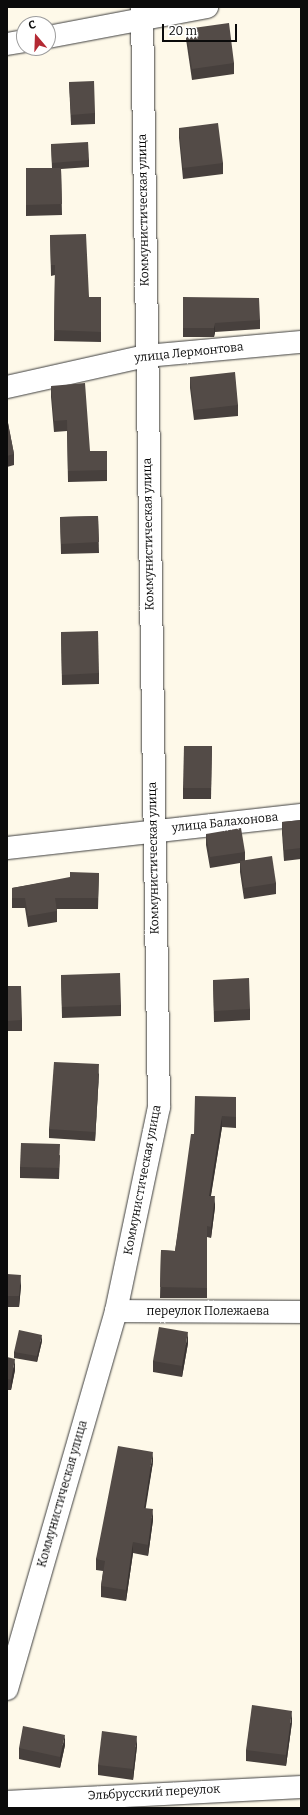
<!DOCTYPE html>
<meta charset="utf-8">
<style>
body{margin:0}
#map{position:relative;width:308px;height:1815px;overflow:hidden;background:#fef9e9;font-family:Bitter,serif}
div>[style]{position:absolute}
.roads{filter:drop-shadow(0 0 1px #3e3e3e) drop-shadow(0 0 1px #3e3e3e)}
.minor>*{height:22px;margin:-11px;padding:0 11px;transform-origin:11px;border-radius:11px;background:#fff}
.tertiary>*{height:22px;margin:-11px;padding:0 11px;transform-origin:11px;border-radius:11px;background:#fff}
.wall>*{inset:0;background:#47403d}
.shaded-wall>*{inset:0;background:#3a3432}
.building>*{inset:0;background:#534b47}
span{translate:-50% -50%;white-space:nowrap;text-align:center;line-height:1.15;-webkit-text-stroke:4px #fff;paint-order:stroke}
.street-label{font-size:12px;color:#0b0b0b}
.frame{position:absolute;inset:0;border:8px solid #0b0b0b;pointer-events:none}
.north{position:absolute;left:16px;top:16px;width:40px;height:40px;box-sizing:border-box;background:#fff;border:1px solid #9d9d9d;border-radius:50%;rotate:341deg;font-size:11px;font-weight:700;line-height:16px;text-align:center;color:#0b0b0b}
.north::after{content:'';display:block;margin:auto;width:14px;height:18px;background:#b42933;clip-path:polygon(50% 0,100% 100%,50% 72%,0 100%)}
.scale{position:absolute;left:162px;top:24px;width:75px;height:18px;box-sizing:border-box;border:2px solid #0b0b0b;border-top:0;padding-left:5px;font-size:12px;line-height:14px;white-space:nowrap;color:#0b0b0b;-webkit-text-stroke:3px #fff;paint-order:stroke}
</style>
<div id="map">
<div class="roads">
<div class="minor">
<i style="left:48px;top:37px;width:162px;rotate:-10.7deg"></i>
<i style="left:7px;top:44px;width:17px;rotate:-10deg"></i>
<i style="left:7px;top:387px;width:142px;rotate:-12.6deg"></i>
<i style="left:146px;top:356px;width:156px;rotate:-5.2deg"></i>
<i style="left:7px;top:848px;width:296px;rotate:-6.4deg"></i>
<i style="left:116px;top:1311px;width:185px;rotate:0.3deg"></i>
<i style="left:7px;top:1802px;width:294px;rotate:-2.9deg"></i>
</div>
<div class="tertiary">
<i style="left:7px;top:1689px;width:393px;rotate:-73.9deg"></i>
<i style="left:116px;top:1311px;width:208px;rotate:-78.1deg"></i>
<i style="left:159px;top:1107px;width:1100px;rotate:-90.89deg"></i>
</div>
</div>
<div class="wall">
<i style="clip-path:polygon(186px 29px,234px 63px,234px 74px,192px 80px,186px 39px)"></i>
<i style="clip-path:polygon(69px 82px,95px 113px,95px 124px,71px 125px)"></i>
<i style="clip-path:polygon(179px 128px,223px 163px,223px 174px,183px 179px,179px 138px)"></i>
<i style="clip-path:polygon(51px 144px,89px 160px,89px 167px,61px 169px,62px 215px,26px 216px,26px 168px,52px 168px)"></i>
<i style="clip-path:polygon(50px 235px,89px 297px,101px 297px,101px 342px,54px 341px,55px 275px,51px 276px)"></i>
<i style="clip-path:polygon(183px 297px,260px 320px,260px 329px,215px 332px,214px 337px,183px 337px)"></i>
<i style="clip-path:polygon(190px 377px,238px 405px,238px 416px,194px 420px,190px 388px)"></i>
<i style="clip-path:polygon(51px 386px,90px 451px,107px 451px,107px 481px,68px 482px,67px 431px,54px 432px,51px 397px)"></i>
<i style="clip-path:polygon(7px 418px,14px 454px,14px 465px,7px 467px)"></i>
<i style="clip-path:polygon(98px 516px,99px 553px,61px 554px,60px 517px)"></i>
<i style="clip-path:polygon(61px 632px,99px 673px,99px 684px,62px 685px)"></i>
<i style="clip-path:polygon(212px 746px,211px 799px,183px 799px,183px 788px)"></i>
<i style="clip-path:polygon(301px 820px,301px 859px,284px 861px,282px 833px,282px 822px)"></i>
<i style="clip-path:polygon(206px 834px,245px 852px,245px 861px,276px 883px,276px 894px,244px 899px,240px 872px,240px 863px,210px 868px,206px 845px)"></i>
<i style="clip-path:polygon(99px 873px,98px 909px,57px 909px,57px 922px,28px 927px,25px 908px,12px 908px,12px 888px)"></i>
<i style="clip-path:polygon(61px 975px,121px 1005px,121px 1016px,62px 1018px)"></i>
<i style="clip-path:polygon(213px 980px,250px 1009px,250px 1020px,214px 1022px)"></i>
<i style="clip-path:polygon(7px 986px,22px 1020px,22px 1031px,7px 1031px)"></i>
<i style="clip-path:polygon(99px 1073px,95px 1141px,49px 1138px,49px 1129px)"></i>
<i style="clip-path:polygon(236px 1097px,236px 1128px,222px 1127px,211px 1196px,215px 1207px,211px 1238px,207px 1237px,207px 1298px,160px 1298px,161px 1250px,175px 1251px,194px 1134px)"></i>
<i style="clip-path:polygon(60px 1155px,59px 1179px,20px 1178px,20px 1167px)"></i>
<i style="clip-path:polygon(7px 1274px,21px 1286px,19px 1307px,7px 1307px)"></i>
<i style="clip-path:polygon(42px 1341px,37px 1362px,14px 1358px,14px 1352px)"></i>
<i style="clip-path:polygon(188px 1343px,182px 1377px,153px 1372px,153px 1361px)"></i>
<i style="clip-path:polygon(7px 1357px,15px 1370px,11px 1390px,7px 1390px)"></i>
<i style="clip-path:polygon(153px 1462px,145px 1508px,153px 1520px,148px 1556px,133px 1553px,126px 1601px,101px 1597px,101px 1586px,103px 1571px,96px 1570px,96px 1559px)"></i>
<i style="clip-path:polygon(292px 1722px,286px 1766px,246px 1761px,246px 1750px)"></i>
<i style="clip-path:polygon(65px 1745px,60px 1768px,19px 1759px,19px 1748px)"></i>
<i style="clip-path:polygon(137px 1746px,133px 1780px,98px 1775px,98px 1765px)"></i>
</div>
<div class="shaded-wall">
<i style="clip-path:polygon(215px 323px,215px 332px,214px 337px,214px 328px)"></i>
<i style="clip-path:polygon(99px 1064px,99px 1073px,95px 1141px,95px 1132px)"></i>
<i style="clip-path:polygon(222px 1116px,222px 1127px,209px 1206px,209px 1196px)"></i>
<i style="clip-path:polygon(215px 1196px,215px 1207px,211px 1238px,211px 1227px)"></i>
<i style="clip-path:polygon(21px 1275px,21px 1286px,19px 1307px,19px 1296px)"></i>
<i style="clip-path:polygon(188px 1332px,188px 1343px,182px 1377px,182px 1366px)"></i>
<i style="clip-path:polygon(42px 1335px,42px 1341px,37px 1362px,37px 1356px)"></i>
<i style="clip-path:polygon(15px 1359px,15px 1370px,11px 1390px,11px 1380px)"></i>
<i style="clip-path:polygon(153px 1452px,153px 1462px,144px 1519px,144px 1508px)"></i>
<i style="clip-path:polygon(153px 1509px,153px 1520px,148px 1556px,148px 1545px)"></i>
<i style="clip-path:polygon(133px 1542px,133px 1553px,126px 1601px,126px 1590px)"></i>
<i style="clip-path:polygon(292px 1711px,292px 1722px,286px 1766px,286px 1755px)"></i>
<i style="clip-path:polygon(65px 1735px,65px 1745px,60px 1768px,60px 1757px)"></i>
<i style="clip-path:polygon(137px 1736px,137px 1746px,133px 1780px,133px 1769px)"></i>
</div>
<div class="building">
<i style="clip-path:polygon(229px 23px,234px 63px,192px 69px,186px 29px)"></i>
<i style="clip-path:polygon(94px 81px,95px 113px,71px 115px,69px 82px)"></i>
<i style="clip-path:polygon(218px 123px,223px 163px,183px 168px,179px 128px)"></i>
<i style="clip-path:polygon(88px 142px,89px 160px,52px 163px,51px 144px)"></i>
<i style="clip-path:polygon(26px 168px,61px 168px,62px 204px,26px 205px)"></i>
<i style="clip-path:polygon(86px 234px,89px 297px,101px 297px,101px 332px,54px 330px,55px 265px,51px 265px,50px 235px)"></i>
<i style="clip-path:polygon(183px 297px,259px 298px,260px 320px,215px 323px,214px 328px,183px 328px)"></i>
<i style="clip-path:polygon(235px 372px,238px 405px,194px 410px,190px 377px)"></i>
<i style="clip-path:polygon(85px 383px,90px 451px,107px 451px,107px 470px,68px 471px,67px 420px,54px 421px,51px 386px)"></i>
<i style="clip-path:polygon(7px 418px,14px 454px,7px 456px)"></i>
<i style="clip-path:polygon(98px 516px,99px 542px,61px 544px,60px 517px)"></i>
<i style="clip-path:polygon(98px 631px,99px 673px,62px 675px,61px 632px)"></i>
<i style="clip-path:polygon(184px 746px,212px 746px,211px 788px,183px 788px)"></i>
<i style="clip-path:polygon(301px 820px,301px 848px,284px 850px,282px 822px)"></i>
<i style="clip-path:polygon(241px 828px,245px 852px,210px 857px,206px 834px)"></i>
<i style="clip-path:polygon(272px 856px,276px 883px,244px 888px,240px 861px)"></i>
<i style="clip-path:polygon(70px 872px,99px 873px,98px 898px,55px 898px,57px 911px,28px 916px,25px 898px,12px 898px,12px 888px,70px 877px)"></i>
<i style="clip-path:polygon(120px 973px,121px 1005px,62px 1007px,61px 975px)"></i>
<i style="clip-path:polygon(249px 978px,250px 1009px,214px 1011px,213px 980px)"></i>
<i style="clip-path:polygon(7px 986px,21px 986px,22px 1020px,7px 1021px)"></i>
<i style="clip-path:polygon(54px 1062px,99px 1064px,95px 1132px,49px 1129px)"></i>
<i style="clip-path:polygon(195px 1096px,236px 1097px,236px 1117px,222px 1116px,209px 1196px,215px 1196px,211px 1227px,207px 1226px,207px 1288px,160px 1287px,161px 1250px,175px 1251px,191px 1134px,194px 1134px)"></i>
<i style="clip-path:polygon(21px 1143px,60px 1144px,59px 1168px,20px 1167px)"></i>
<i style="clip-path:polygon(7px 1274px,21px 1275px,19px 1296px,7px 1296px)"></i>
<i style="clip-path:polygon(159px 1327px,188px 1332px,182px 1366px,153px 1361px)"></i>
<i style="clip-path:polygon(19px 1330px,42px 1335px,37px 1356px,14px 1352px)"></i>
<i style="clip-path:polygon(7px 1357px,15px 1359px,11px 1380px,7px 1379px)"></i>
<i style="clip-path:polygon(118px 1446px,153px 1452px,144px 1508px,153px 1509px,148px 1545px,133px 1542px,126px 1590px,101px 1586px,105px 1561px,96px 1559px)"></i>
<i style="clip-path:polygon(252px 1705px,292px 1711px,286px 1755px,246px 1750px)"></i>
<i style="clip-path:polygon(23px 1726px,65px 1735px,60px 1757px,19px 1748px)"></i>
<i style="clip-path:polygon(102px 1731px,137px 1736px,133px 1769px,98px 1765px)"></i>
</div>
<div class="street-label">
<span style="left:144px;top:210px;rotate:-91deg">Коммунистическая улица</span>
<span style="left:189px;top:353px;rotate:-6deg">улица Лермонтова</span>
<span style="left:149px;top:534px;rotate:-91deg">Коммунистическая улица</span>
<span style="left:225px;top:823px;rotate:-6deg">улица Балахонова</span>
<span style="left:154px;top:858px;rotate:-91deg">Коммунистическая улица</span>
<span style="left:143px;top:1180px;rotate:-79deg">Коммунистическая улица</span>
<span style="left:208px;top:1312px">переулок Полежаева</span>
<span style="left:63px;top:1494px;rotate:-74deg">Коммунистическая улица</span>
<span style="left:154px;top:1793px;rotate:-3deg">Эльбрусский переулок</span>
</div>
<div class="frame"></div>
<div class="north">С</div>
<div class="scale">20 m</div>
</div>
